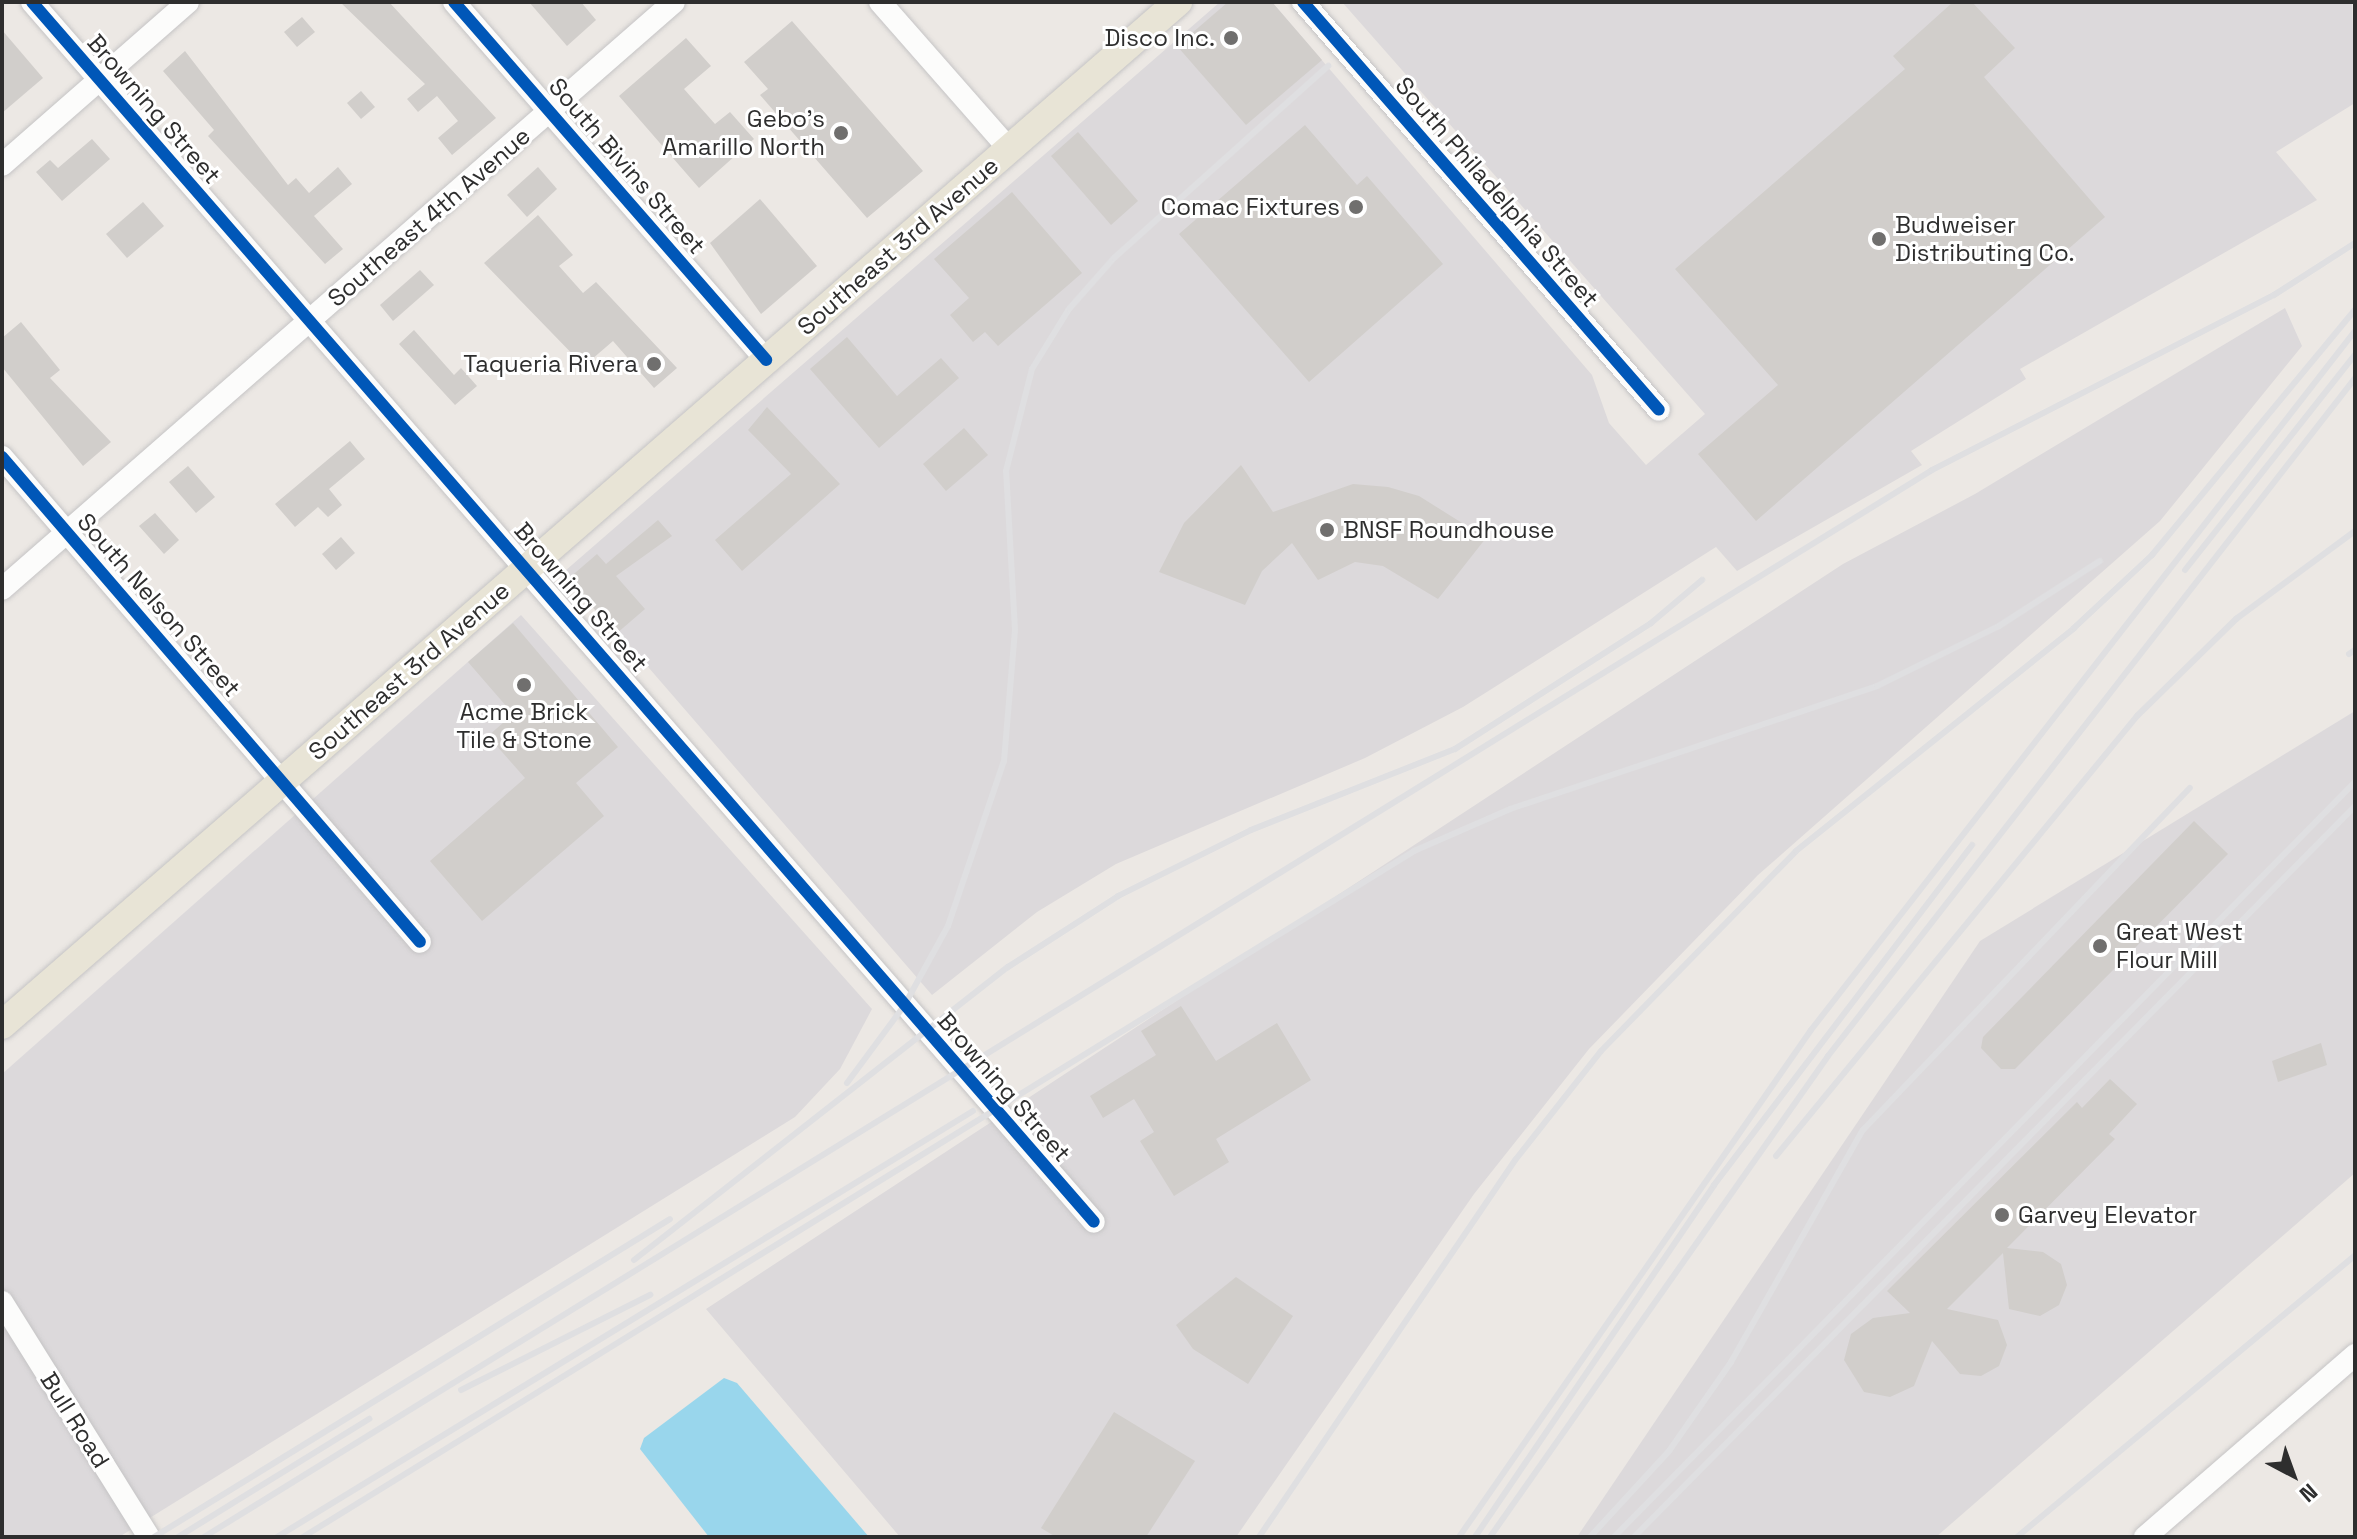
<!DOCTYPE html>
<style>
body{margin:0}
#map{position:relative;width:2357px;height:1539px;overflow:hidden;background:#ece8e4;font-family:"Space Grotesk",sans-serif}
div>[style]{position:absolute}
.industrial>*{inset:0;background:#dcd9db}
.water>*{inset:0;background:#99d6ec}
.building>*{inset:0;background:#d1cecb}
.roads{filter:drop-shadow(0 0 2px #c5c4c5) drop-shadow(0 0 2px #c5c4c5)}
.minor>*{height:22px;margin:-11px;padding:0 11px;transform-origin:11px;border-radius:11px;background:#fcfcfb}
.major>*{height:28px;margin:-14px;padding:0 14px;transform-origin:14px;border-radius:14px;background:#e8e4d6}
.rail>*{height:6px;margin:-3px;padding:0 3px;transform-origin:3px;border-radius:3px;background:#dfdfe1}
.cycleway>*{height:12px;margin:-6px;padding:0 6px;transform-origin:6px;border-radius:6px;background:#0057b8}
.dots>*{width:22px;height:22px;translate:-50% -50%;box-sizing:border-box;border:4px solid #fff;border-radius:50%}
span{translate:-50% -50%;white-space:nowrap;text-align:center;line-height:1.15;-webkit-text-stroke:6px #fff;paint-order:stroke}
.poi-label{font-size:24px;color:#2e2e2e}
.right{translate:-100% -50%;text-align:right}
.left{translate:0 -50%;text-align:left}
.street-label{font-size:24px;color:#2e2e2e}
.frame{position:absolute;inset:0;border:4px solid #2e2e2e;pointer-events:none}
.north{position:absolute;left:2253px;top:1435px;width:80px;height:80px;-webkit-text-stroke:6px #fff;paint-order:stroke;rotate:139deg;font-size:22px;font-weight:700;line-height:32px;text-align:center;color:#2e2e2e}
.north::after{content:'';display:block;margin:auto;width:28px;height:36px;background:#2e2e2e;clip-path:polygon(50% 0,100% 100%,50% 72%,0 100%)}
</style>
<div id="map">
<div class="industrial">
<i style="clip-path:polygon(1220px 2px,1272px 2px,1592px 375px,1609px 423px,1646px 465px,1705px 414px,1342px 2px,2352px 2px,2355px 103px,2276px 152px,2317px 200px,2020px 369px,2026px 379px,1911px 451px,1922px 465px,1737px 571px,1716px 547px,1463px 707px,1365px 758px,1116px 864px,1037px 912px,932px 995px,565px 571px)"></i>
<i style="clip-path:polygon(2285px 308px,2302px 346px,2160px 521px,1758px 875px,1589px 1049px,1474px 1194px,1236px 1537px,900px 1537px,706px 1309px,1843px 564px,1975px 494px)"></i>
<i style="clip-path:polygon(521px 615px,872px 1009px,840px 1069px,795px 1117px,119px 1537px,2px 1537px,2px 1074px)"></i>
<i style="clip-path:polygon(2355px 711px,2355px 1173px,1936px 1537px,1577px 1537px,1980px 941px)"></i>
</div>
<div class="water">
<i style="clip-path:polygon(724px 1378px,737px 1383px,869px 1537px,709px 1537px,640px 1449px,644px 1438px)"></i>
</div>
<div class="building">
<i style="clip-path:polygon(340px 2px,389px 2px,496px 118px,452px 155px,438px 138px,458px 121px,437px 96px,418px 112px,407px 99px,425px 84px)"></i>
<i style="clip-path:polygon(529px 2px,581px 2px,596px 20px,567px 46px)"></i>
<i style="clip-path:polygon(1228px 2px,1272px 2px,1322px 60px,1246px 125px,1177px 46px)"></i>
<i style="clip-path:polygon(1953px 2px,1972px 2px,2015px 48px,1984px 77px,2105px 217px,1756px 521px,1698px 454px,1778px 385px,1675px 269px,1905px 69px,1893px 56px)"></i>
<i style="clip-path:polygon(302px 17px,315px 32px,297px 47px,284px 32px)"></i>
<i style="clip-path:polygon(792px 21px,923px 171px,867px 218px,760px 95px,768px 89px,744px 62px)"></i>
<i style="clip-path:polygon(2px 30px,43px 78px,2px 113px)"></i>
<i style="clip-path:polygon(686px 38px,711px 66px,684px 89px,715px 124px,730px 112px,754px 139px,699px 188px,619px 96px)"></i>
<i style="clip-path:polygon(185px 51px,288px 185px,296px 178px,309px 193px,338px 167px,352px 184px,314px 216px,343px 249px,325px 264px,208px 136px,214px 130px,163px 71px)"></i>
<i style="clip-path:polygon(361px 91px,375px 107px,361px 119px,347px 103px)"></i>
<i style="clip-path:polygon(1305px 125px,1357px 185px,1367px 176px,1443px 264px,1309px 382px,1179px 234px)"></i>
<i style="clip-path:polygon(1078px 132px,1138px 201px,1111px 225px,1051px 156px)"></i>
<i style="clip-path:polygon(92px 139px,110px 159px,62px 201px,36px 172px,50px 160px,58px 168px)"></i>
<i style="clip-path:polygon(538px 167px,557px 189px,527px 217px,507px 195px)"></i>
<i style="clip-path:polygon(1012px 192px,1082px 273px,998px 346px,985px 332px,973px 342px,950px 315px,969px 298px,934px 259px)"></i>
<i style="clip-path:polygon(760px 199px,817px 266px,761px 314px,710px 243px)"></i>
<i style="clip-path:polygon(143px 202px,164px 226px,127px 258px,106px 234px)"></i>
<i style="clip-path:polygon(538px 215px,573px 255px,559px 266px,583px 293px,596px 282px,677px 368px,654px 388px,613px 341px,584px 366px,484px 263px)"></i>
<i style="clip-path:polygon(420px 270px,434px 285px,393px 321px,380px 305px)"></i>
<i style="clip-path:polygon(21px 322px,60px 370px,50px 378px,111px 442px,83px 466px,2px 367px,2px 338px)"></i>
<i style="clip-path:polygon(414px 330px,454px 375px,461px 368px,477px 386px,455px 405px,399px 344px)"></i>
<i style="clip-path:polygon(847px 337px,897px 396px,941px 358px,959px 378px,879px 448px,810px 369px)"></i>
<i style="clip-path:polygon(767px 407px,840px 484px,742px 571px,715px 540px,791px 474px,748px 430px)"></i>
<i style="clip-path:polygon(964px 428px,988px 455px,946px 491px,923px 464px)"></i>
<i style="clip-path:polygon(350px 441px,365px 459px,329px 489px,342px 505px,328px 517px,318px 507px,295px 527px,275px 504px)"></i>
<i style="clip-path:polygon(1241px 465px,1273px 512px,1353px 484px,1388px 487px,1419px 496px,1486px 538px,1438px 599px,1383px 566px,1355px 562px,1318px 580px,1292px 543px,1262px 571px,1245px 605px,1159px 572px,1184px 523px)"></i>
<i style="clip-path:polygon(188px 466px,215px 497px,196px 513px,169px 482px)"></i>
<i style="clip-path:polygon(155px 513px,179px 540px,164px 554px,139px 526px)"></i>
<i style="clip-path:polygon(658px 520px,672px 536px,616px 576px,645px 609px,616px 634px,568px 579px,597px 554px,606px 564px)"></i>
<i style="clip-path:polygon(341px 537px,355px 553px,336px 570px,322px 554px)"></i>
<i style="clip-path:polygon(513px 623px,618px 747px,576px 783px,604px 816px,482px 921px,430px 861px,525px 778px,488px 736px,513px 714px,468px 662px)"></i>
<i style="clip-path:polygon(2194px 821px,2228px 854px,2015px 1069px,2001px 1069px,1981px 1048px,1983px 1037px)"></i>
<i style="clip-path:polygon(1181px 1006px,1216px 1061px,1277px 1023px,1311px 1080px,1216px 1139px,1229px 1162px,1174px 1196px,1140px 1141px,1154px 1132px,1134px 1099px,1103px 1118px,1090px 1096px,1156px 1055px,1141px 1031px)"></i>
<i style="clip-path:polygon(2321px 1043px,2327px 1065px,2278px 1082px,2272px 1061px)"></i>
<i style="clip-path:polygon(2110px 1079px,2137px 1104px,2109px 1134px,2115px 1139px,2007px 1248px,2043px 1252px,2061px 1264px,2067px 1285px,2059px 1305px,2040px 1316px,2009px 1309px,2003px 1253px,1947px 1309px,1998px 1320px,2007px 1345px,1999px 1366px,1981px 1376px,1960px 1374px,1932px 1341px,1914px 1386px,1890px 1397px,1864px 1392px,1844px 1360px,1851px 1334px,1873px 1318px,1910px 1313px,1887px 1291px,2077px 1102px,2082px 1108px)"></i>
<i style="clip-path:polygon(1236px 1277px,1293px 1316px,1248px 1384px,1193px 1349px,1176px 1325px)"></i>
<i style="clip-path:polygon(1114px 1412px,1195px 1461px,1146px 1537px,1056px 1537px,1041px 1528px)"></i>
</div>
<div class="roads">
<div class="minor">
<i style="left:32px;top:2px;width:1617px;rotate:48.96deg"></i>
<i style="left:454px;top:2px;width:475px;rotate:48.9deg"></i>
<i style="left:880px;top:2px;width:196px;rotate:48.7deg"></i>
<i style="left:1303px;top:2px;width:541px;rotate:48.89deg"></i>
<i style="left:2px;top:165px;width:247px;rotate:-41.2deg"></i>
<i style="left:2px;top:457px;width:640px;rotate:49.24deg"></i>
<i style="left:2px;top:589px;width:892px;rotate:-41.14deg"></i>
<i style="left:2px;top:1302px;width:277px;rotate:58deg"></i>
<i style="left:2145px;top:1537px;width:278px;rotate:-40.9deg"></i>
</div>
<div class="major">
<i style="left:2px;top:1025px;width:1559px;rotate:-41.02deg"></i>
</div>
</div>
<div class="rail">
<i style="left:2185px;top:570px;width:274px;rotate:-51.7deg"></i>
<i style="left:2349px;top:654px;width:7px;rotate:-34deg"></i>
<i style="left:847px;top:1083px;width:96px;rotate:-53.5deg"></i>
<i style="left:904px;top:1006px;width:91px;rotate:-61.2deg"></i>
<i style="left:948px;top:926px;width:174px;rotate:-71.3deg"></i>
<i style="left:1004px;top:761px;width:131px;rotate:-85.2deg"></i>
<i style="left:1015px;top:630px;width:159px;rotate:-93.2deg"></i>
<i style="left:1006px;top:471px;width:105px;rotate:-75.7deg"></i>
<i style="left:1032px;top:369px;width:70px;rotate:-58.3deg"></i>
<i style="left:1069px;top:309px;width:68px;rotate:-48.6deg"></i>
<i style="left:1114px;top:258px;width:288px;rotate:-41.9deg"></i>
<i style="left:1776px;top:1156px;width:569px;rotate:-50.63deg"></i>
<i style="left:2137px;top:716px;width:139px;rotate:-44.4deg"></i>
<i style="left:2236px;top:619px;width:148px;rotate:-36.5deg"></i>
<i style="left:634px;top:1260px;width:475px;rotate:-38.1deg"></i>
<i style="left:1008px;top:967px;width:131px;rotate:-32.8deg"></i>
<i style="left:1118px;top:896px;width:148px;rotate:-26.4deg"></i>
<i style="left:1251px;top:830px;width:219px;rotate:-21.7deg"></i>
<i style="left:1455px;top:749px;width:233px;rotate:-32.7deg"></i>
<i style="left:1651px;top:623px;width:67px;rotate:-40.1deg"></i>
<i style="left:461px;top:1390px;width:212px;rotate:-26.7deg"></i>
<i style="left:154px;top:1537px;width:606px;rotate:-31.64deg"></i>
<i style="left:178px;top:1537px;width:225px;rotate:-31.7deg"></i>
<i style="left:204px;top:1537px;width:2031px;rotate:-31.69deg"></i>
<i style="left:1932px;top:470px;width:384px;rotate:-27.1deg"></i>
<i style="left:2274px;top:295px;width:96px;rotate:-32.7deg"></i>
<i style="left:277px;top:1537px;width:816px;rotate:-31.47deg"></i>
<i style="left:303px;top:1537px;width:1306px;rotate:-31.69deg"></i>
<i style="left:1414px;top:851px;width:105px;rotate:-23.6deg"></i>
<i style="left:1510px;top:809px;width:387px;rotate:-18.5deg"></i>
<i style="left:1877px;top:686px;width:136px;rotate:-26.2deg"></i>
<i style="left:1999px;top:626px;width:120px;rotate:-32.8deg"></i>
<i style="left:1259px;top:1537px;width:457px;rotate:-55.8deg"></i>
<i style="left:1516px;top:1159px;width:137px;rotate:-51.8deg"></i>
<i style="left:1601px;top:1051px;width:279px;rotate:-45.7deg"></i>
<i style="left:1796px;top:851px;width:356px;rotate:-38.7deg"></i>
<i style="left:2074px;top:628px;width:107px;rotate:-43.1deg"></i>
<i style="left:2152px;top:555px;width:318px;rotate:-50.4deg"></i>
<i style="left:1459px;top:1537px;width:617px;rotate:-55.23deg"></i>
<i style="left:1811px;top:1030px;width:886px;rotate:-52.11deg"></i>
<i style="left:1475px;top:1537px;width:425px;rotate:-55.8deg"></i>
<i style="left:1714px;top:1185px;width:427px;rotate:-52.8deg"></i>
<i style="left:1490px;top:1537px;width:588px;rotate:-54.9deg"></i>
<i style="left:1828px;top:1056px;width:859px;rotate:-52.14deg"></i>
<i style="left:1590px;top:1537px;width:117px;rotate:-47.4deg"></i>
<i style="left:1669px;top:1451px;width:108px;rotate:-55.1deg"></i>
<i style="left:1731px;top:1362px;width:267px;rotate:-60.4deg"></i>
<i style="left:1863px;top:1130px;width:473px;rotate:-46.3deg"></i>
<i style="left:1614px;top:1537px;width:1058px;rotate:-45.54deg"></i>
<i style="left:1634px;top:1537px;width:1027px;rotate:-45.39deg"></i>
<i style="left:2017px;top:1537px;width:440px;rotate:-39.8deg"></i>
</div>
<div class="cycleway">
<i style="left:32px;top:2px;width:1617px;rotate:48.96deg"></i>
<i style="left:454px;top:2px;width:475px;rotate:48.9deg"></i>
<i style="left:1303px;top:2px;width:541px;rotate:48.89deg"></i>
<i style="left:2px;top:457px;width:640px;rotate:49.24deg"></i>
</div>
<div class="dots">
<i style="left:1231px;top:38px;background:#706f6e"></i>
<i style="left:841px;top:133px;background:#706f6e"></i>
<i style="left:1356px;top:207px;background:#706f6e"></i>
<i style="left:1879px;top:239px;background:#706f6e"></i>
<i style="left:654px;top:364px;background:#706f6e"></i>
<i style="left:1327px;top:530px;background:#706f6e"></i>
<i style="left:524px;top:685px;background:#706f6e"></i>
<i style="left:2100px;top:946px;background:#706f6e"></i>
<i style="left:2002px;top:1215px;background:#706f6e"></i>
</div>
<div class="poi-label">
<span class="right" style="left:1215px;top:38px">Disco Inc.</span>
<span class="right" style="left:825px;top:133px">Gebo's<br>Amarillo North</span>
<span class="right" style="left:1340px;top:207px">Comac Fixtures</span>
<span class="left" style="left:1895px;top:239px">Budweiser<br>Distributing Co.</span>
<span class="right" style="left:638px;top:364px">Taqueria Rivera</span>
<span class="left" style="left:1343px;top:530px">BNSF Roundhouse</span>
<span style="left:524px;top:726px">Acme Brick<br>Tile &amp; Stone</span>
<span class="left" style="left:2116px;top:946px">Great West<br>Flour Mill</span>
<span class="left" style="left:2018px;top:1215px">Garvey Elevator</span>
</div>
<div class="street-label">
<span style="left:154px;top:109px;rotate:49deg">Browning Street</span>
<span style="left:627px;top:166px;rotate:49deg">South Bivins Street</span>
<span style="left:1497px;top:192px;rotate:49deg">South Philadelphia Street</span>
<span style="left:429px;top:217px;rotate:-41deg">Southeast 4th Avenue</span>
<span style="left:898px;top:246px;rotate:-41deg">Southeast 3rd Avenue</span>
<span style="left:581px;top:597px;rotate:49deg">Browning Street</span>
<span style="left:159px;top:605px;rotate:49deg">South Nelson Street</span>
<span style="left:409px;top:671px;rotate:-41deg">Southeast 3rd Avenue</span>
<span style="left:1004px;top:1087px;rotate:49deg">Browning Street</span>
<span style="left:75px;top:1420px;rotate:58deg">Bull Road</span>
</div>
<div class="frame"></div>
<div class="north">N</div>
</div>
